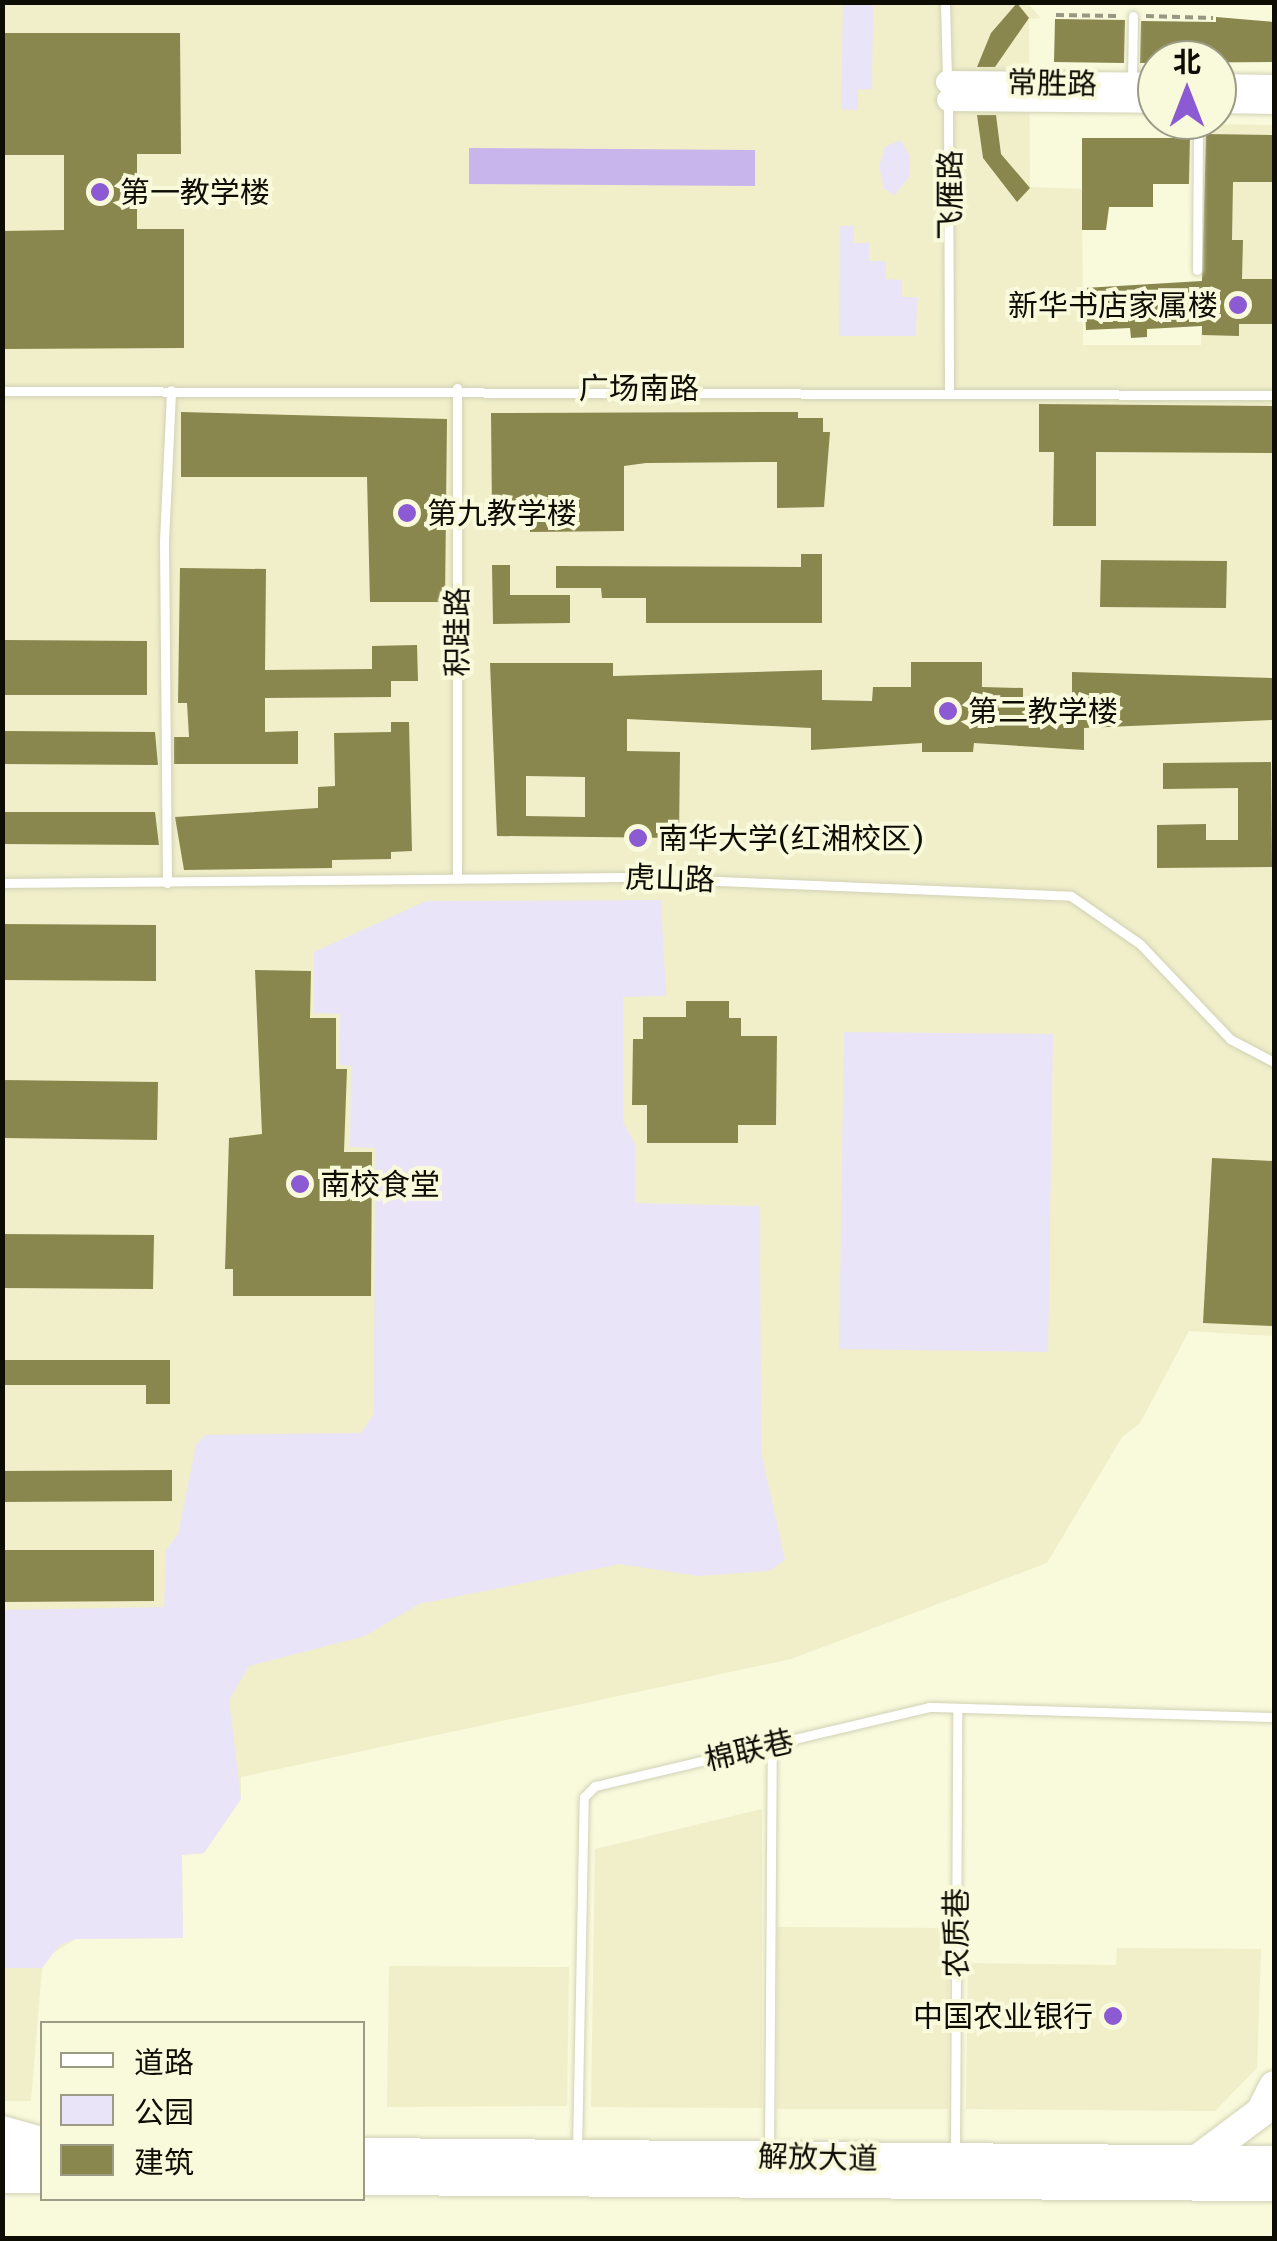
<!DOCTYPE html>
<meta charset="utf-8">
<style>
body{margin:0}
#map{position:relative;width:1277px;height:2241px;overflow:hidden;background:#f9f9dc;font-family:Merriweather,"Noto Sans SC",serif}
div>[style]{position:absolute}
.built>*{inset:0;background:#f0efca}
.green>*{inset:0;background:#eae4f8}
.water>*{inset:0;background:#c7b5eb}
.building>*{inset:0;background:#89874e}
.path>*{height:4px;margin-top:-2px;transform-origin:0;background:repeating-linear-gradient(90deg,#979782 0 8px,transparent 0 13px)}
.roads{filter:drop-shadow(0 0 2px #d1d1b5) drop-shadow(0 0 2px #d1d1b5)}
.lane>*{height:9px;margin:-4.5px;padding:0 4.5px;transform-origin:4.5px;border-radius:4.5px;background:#fff}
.secondary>*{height:22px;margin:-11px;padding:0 11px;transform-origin:11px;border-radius:11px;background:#fff}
.primary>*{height:28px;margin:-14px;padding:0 14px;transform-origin:14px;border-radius:14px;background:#fff}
.highway>*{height:30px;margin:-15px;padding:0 15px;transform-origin:15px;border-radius:15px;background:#fff}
.dots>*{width:28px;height:28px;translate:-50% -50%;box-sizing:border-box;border:5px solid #f9f9dc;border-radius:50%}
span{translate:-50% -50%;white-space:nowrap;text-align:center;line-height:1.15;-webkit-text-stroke:8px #f9f9dc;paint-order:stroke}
.street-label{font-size:30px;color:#0d0d04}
.poi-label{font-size:30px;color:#0d0d04}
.left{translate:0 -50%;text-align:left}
.right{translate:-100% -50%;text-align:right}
.frame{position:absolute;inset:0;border:5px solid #0d0d04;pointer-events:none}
.legend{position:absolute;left:40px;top:2021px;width:325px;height:180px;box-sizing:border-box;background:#f9f9dc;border:2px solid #9b9b86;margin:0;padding:12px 18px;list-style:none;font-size:30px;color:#0d0d04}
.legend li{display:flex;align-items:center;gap:20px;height:50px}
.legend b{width:50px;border:2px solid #9b9b86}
.north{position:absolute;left:1137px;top:40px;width:100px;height:100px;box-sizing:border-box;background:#f9f9dc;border:2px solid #9b9b86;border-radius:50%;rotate:0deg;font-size:28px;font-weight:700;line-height:40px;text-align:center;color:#0d0d04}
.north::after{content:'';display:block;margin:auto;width:35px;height:45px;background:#8c5ad2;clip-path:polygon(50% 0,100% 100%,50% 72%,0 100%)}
</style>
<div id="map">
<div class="built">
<i style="clip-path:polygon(3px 3px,1027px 3px,1041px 18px,1029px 19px,1030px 187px,1082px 189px,1083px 345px,1201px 345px,1202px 124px,1274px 125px,1274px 1336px,1189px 1331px,1140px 1423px,1122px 1437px,1047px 1563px,791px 1659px,241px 1777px,241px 1799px,204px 1853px,182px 1855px,183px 1938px,76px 1939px,48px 1956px,42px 1968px,31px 2101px,3px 2101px)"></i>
<i style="clip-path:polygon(762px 1809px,762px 2108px,591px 2107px,595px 1849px)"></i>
<i style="clip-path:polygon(777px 1927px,949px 1928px,948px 2109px,777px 2109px)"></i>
<i style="clip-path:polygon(1117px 1948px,1261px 1949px,1257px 2068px,1215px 2111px,966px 2109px,968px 1963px,1116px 1965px)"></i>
<i style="clip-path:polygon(389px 1966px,569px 1967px,567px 2106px,387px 2107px)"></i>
</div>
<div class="green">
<i style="clip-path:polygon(843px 3px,873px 3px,872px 89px,858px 90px,858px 110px,841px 109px)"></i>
<i style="clip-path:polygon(900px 140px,910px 156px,909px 177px,895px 195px,884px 189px,879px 166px,885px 147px)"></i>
<i style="clip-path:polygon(840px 226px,854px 226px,854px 243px,869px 243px,869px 261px,886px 261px,886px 279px,902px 280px,902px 297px,917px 297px,916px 336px,839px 336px)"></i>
<i style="clip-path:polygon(661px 900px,666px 996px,623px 997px,623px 1122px,635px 1144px,635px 1203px,760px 1206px,761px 1452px,785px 1560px,769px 1571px,698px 1576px,620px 1564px,419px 1604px,365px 1636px,249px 1666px,229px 1700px,241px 1799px,204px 1853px,182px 1855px,183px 1938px,76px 1939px,60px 1945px,42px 1968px,3px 1968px,3px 1610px,164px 1607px,166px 1550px,178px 1534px,196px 1445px,205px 1435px,361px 1433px,374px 1414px,375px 1148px,350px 1147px,351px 1066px,339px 1065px,340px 1014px,314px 1013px,314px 952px,426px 901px)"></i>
<i style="clip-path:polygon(844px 1032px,1053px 1034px,1048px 1352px,839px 1349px)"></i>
</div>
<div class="water">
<i style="clip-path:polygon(469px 148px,755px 150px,755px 186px,469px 184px)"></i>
</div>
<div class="building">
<i style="clip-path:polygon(1017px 3px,1029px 18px,995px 67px,977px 67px,991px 33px)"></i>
<i style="clip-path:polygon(1216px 17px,1274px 22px,1274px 62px,1140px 63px,1141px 21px,1216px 22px)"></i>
<i style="clip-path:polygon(1055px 19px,1125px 20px,1124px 63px,1054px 62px)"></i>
<i style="clip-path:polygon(2px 33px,180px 33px,181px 154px,137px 154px,137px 229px,184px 229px,184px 348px,2px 349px,2px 231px,64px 230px,64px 155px,2px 155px)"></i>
<i style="clip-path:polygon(977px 115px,996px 115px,1001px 154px,1030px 188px,1017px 202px,983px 158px)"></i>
<i style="clip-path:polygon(1206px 134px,1274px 135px,1274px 182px,1233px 182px,1232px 240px,1243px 240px,1242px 279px,1274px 279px,1274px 324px,1239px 324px,1239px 336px,1202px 335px,1202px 326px,1147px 329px,1147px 337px,1131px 338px,1130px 328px,1086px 330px,1084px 288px,1202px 281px)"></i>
<i style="clip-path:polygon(1082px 138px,1190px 138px,1189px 184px,1153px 184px,1153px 207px,1109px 207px,1106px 230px,1082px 230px)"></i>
<i style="clip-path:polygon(1039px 404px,1274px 406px,1274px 453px,1096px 452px,1096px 526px,1053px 526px,1054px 452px,1039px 452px)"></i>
<i style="clip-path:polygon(181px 412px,447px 419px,445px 602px,370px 602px,367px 477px,181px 477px)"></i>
<i style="clip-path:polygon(798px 412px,798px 418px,823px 418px,823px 432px,830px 432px,824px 507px,777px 508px,777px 462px,646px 463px,624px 466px,624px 531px,530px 532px,530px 516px,492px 516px,491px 413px)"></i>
<i style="clip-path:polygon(801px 554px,822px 554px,822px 623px,646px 623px,646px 598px,602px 598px,601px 588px,556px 588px,556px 566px,801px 567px)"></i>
<i style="clip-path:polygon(1101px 560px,1227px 561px,1226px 608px,1100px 607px)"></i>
<i style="clip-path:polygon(492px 565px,510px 565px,510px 595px,570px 595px,570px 623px,493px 624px)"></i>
<i style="clip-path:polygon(180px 568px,266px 569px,265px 670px,372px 669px,372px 646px,417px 645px,418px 681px,391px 681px,391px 697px,265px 698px,265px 732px,298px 731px,298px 764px,174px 764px,174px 737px,189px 737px,187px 703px,178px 703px)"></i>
<i style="clip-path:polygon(4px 640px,147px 641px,147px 695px,2px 695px)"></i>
<i style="clip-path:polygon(evenodd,911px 662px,982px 662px,982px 687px,1023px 688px,1023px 702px,1072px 702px,1072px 672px,1272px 678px,1272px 720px,1084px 728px,1084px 750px,974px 743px,973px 752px,922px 752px,922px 743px,811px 750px,811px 728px,627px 719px,627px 751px,680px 752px,679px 838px,497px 836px,490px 663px,613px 663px,613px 676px,822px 670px,822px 700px,872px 701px,873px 687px,911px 687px,911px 662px,526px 776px,585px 777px,585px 817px,526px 816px,526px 776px)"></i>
<i style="clip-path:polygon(391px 722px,409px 722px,412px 851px,391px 852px,391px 859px,332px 860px,332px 868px,184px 870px,175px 817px,318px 808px,318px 787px,335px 786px,334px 733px,391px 732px)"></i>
<i style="clip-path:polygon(2px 731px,155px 732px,158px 765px,2px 764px)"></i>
<i style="clip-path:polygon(1271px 762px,1272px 867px,1157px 868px,1157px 825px,1206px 824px,1206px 840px,1238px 840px,1238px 788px,1163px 789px,1163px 763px)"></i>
<i style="clip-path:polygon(2px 812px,155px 812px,159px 845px,2px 844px)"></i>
<i style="clip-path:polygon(2px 924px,156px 925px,156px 981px,2px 980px)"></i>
<i style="clip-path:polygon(255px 970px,311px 971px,310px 1018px,336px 1018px,336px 1069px,347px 1069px,344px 1152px,372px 1152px,371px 1296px,233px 1296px,233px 1269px,225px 1269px,229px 1138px,262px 1134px)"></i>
<i style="clip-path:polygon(686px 1001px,729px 1001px,729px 1018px,741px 1018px,741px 1036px,777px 1036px,776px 1125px,738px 1125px,738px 1143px,647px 1143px,647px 1105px,632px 1105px,633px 1039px,643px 1039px,643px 1017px,686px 1017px)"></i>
<i style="clip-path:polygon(2px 1080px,158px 1082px,157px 1140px,2px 1138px)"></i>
<i style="clip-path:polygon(1212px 1158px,1274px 1161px,1274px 1326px,1203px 1323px)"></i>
<i style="clip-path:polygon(2px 1234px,154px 1235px,153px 1289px,2px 1288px)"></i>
<i style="clip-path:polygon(2px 1360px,170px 1360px,170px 1404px,146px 1404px,146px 1385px,2px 1385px)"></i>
<i style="clip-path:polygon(172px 1470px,172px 1501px,2px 1502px,2px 1471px)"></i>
<i style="clip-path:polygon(2px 1550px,154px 1550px,154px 1601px,2px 1602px)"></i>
</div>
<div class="path">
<i style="left:1056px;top:15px;width:61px;rotate:0.9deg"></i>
<i style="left:1146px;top:16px;width:67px;rotate:1.7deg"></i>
</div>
<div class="roads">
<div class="lane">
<i style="left:945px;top:2px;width:79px;rotate:88.5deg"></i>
<i style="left:1132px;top:84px;width:68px;rotate:-89.2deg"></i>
<i style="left:948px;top:102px;width:287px;rotate:89.8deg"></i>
<i style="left:1197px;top:270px;width:150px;rotate:-89.6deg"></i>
<i style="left:457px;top:388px;width:489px;rotate:90deg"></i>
<i style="left:2px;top:391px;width:1272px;rotate:0.18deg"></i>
<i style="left:2px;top:883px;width:621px;rotate:-0.55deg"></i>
<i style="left:623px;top:877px;width:448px;rotate:2.4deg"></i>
<i style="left:1071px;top:896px;width:84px;rotate:34.8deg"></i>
<i style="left:1140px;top:944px;width:131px;rotate:46.5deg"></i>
<i style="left:1230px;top:1039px;width:50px;rotate:27.6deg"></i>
<i style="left:167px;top:883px;width:342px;rotate:-90.5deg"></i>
<i style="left:164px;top:541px;width:151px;rotate:-87.3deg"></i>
<i style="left:577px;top:2150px;width:353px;rotate:-88.9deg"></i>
<i style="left:584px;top:1797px;width:16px;rotate:-45deg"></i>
<i style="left:595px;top:1786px;width:343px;rotate:-13.3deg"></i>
<i style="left:929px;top:1707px;width:345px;rotate:1.7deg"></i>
<i style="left:769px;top:2152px;width:408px;rotate:-89.6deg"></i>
<i style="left:955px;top:2155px;width:447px;rotate:-89.7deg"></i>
</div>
<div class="secondary">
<i style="left:947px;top:82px;width:210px;rotate:0.5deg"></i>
<i style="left:1217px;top:85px;width:57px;rotate:1deg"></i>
<i style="left:948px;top:100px;width:209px;rotate:0.5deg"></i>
<i style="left:1217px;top:102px;width:57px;rotate:1deg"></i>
</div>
<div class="primary">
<i style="left:2px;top:2130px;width:41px;rotate:15.4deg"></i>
</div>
<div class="highway">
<i style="left:2px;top:2150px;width:40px"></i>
<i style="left:362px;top:2153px;width:912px;rotate:0.5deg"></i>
<i style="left:1197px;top:2160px;width:80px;rotate:-36.9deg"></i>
<i style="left:1261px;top:2112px;width:29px;rotate:-63deg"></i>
<i style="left:2px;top:2178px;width:40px"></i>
<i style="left:362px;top:2180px;width:912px;rotate:0.38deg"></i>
</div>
</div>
<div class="dots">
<i style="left:100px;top:192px;background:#8c5ad2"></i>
<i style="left:1238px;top:305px;background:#8c5ad2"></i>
<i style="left:407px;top:513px;background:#8c5ad2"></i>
<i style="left:948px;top:711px;background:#8c5ad2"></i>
<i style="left:638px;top:838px;background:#8c5ad2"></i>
<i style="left:300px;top:1184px;background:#8c5ad2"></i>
<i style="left:1113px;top:2016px;background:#8c5ad2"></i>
</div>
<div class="street-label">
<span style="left:1052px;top:83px;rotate:1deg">常胜路</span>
<span style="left:950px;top:195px;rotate:-90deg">飞雁路</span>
<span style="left:639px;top:388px">广场南路</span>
<span style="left:457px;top:632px;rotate:-90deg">积跬路</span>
<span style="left:670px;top:878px;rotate:2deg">虎山路</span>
<span style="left:749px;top:1750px;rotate:-13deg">棉联巷</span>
<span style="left:956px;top:1933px;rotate:-90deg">农质巷</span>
<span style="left:818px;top:2157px;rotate:1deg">解放大道</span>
</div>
<div class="poi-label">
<span class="left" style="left:120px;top:192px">第一教学楼</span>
<span class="right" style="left:1218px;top:305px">新华书店家属楼</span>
<span class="left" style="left:427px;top:513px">第九教学楼</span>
<span class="left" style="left:968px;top:711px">第二教学楼</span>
<span class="left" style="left:658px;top:838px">南华大学(红湘校区)</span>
<span class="left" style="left:320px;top:1184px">南校食堂</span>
<span class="right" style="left:1093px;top:2016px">中国农业银行</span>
</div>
<div class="frame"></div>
<ul class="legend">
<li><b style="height:12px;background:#fff"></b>道路</li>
<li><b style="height:28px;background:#eae4f8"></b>公园</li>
<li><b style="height:28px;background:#89874e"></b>建筑</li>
</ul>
<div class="north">北</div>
</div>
